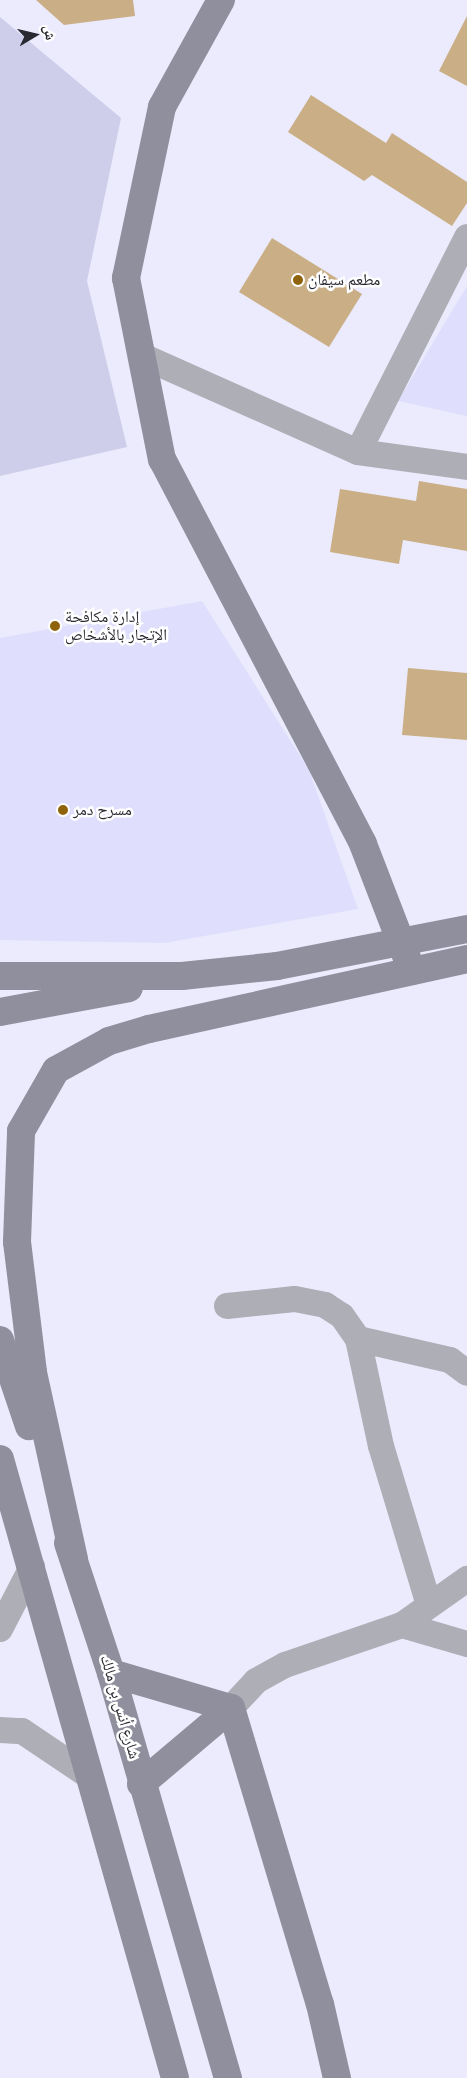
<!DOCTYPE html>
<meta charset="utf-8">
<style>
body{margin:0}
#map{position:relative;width:467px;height:2078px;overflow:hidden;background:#ebebfd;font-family:Roboto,"Noto Naskh Arabic",sans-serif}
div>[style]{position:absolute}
.built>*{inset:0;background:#dfdefc}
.green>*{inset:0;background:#cecdea}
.building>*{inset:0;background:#caaf86}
.street>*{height:26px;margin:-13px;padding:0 13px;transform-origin:13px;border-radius:13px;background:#aeaeb7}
.secondary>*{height:28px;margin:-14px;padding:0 14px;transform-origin:14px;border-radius:14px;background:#8f8f9d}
.dots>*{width:14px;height:14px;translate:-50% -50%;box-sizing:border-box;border:2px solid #fff;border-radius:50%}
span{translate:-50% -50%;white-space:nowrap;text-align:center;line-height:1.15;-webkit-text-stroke:5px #fff;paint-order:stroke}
.poi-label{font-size:16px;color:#292931}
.left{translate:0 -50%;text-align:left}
.street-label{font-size:16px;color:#292931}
.north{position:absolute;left:10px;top:10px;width:50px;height:50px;-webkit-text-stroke:4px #fff;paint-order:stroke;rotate:81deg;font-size:14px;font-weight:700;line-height:20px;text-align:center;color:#292931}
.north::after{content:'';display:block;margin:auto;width:18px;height:22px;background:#292931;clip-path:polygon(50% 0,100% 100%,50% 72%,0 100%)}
</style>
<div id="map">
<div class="built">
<i style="clip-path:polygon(467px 286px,467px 416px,398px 401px)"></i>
<i style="clip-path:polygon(202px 601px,309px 770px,358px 909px,164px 943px,0 940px,0 638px)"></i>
</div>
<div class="green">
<i style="clip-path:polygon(0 17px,121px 118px,87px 281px,127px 447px,0 476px)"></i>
</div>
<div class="building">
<i style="clip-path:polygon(36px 0,133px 0,135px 16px,64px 25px)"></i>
<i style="clip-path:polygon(467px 16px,467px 86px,439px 71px)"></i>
<i style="clip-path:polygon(311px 95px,386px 143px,392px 133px,467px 182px,467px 203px,452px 226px,372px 175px,364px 181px,288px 132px)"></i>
<i style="clip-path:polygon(272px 238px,362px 294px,329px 347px,239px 292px)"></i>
<i style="clip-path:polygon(419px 481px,467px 489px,467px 551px,403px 540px,399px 564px,330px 552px,340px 489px,416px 501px)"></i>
<i style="clip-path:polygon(408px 668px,467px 673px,467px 740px,402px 735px)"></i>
</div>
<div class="street">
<i style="left:142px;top:356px;width:236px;rotate:24deg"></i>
<i style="left:358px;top:452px;width:110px;rotate:7.8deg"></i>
<i style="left:358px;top:452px;width:241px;rotate:-63.1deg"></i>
<i style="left:227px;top:1306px;width:68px;rotate:-5.9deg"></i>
<i style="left:295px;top:1299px;width:31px;rotate:11deg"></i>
<i style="left:325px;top:1305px;width:20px;rotate:33deg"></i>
<i style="left:342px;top:1316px;width:28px;rotate:55deg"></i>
<i style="left:358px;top:1339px;width:109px;rotate:77.9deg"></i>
<i style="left:381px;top:1446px;width:166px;rotate:73.2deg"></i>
<i style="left:358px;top:1339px;width:94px;rotate:12.9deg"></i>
<i style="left:450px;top:1360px;width:21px;rotate:37deg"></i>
<i style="left:402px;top:1625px;width:68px;rotate:16.3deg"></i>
<i style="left:0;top:1629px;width:70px;rotate:-62.7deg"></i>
<i style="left:231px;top:1708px;width:37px;rotate:-47deg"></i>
<i style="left:256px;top:1681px;width:33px;rotate:-29deg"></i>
<i style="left:285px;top:1665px;width:124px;rotate:-18.9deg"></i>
<i style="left:402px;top:1625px;width:80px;rotate:-35.3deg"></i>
<i style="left:0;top:1730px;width:22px;rotate:3deg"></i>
<i style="left:22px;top:1731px;width:81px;rotate:33.9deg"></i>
</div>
<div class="secondary">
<i style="left:221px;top:0;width:122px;rotate:118.9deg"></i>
<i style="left:162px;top:107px;width:175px;rotate:101.9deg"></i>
<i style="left:126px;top:278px;width:185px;rotate:78.8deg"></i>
<i style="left:162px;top:459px;width:434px;rotate:62.4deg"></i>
<i style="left:363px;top:844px;width:136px;rotate:68.9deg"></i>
<i style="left:0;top:976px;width:182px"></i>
<i style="left:182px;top:976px;width:96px;rotate:-6deg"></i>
<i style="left:277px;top:966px;width:194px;rotate:-11deg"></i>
<i style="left:0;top:1012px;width:131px;rotate:-10.5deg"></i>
<i style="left:0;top:1340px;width:91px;rotate:71.4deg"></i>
<i style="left:0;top:1459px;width:643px;rotate:74.21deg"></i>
<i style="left:68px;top:1543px;width:137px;rotate:71.7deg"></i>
<i style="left:111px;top:1673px;width:422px;rotate:73.9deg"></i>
<i style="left:74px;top:1559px;width:191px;rotate:-102.4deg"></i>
<i style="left:33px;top:1372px;width:131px;rotate:-97deg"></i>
<i style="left:17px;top:1242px;width:111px;rotate:-87.9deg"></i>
<i style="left:21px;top:1131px;width:70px;rotate:-60.2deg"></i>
<i style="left:56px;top:1070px;width:60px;rotate:-28.7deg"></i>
<i style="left:109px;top:1041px;width:42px;rotate:-16.7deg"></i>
<i style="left:149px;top:1029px;width:326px;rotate:-12.4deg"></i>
<i style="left:111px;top:1673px;width:125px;rotate:16.3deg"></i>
<i style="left:231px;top:1708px;width:309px;rotate:73.3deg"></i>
<i style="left:320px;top:2004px;width:76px;rotate:77.1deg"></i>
<i style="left:141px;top:1784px;width:118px;rotate:-40.2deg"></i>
</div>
<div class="dots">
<i style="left:298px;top:280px;background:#8f630b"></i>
<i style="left:55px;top:626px;background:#8f630b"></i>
<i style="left:63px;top:810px;background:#8f630b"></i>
</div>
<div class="poi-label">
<span class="left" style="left:308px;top:280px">مطعم سيفان</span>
<span class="left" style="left:65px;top:626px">إدارة مكافحة<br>الإتجار بالأشخاص</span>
<span class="left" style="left:73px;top:810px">مسرح دمر</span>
</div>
<div class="street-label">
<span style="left:120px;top:1707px;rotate:74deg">شارع أنس بن مالك</span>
</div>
<div class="north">ش</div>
</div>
